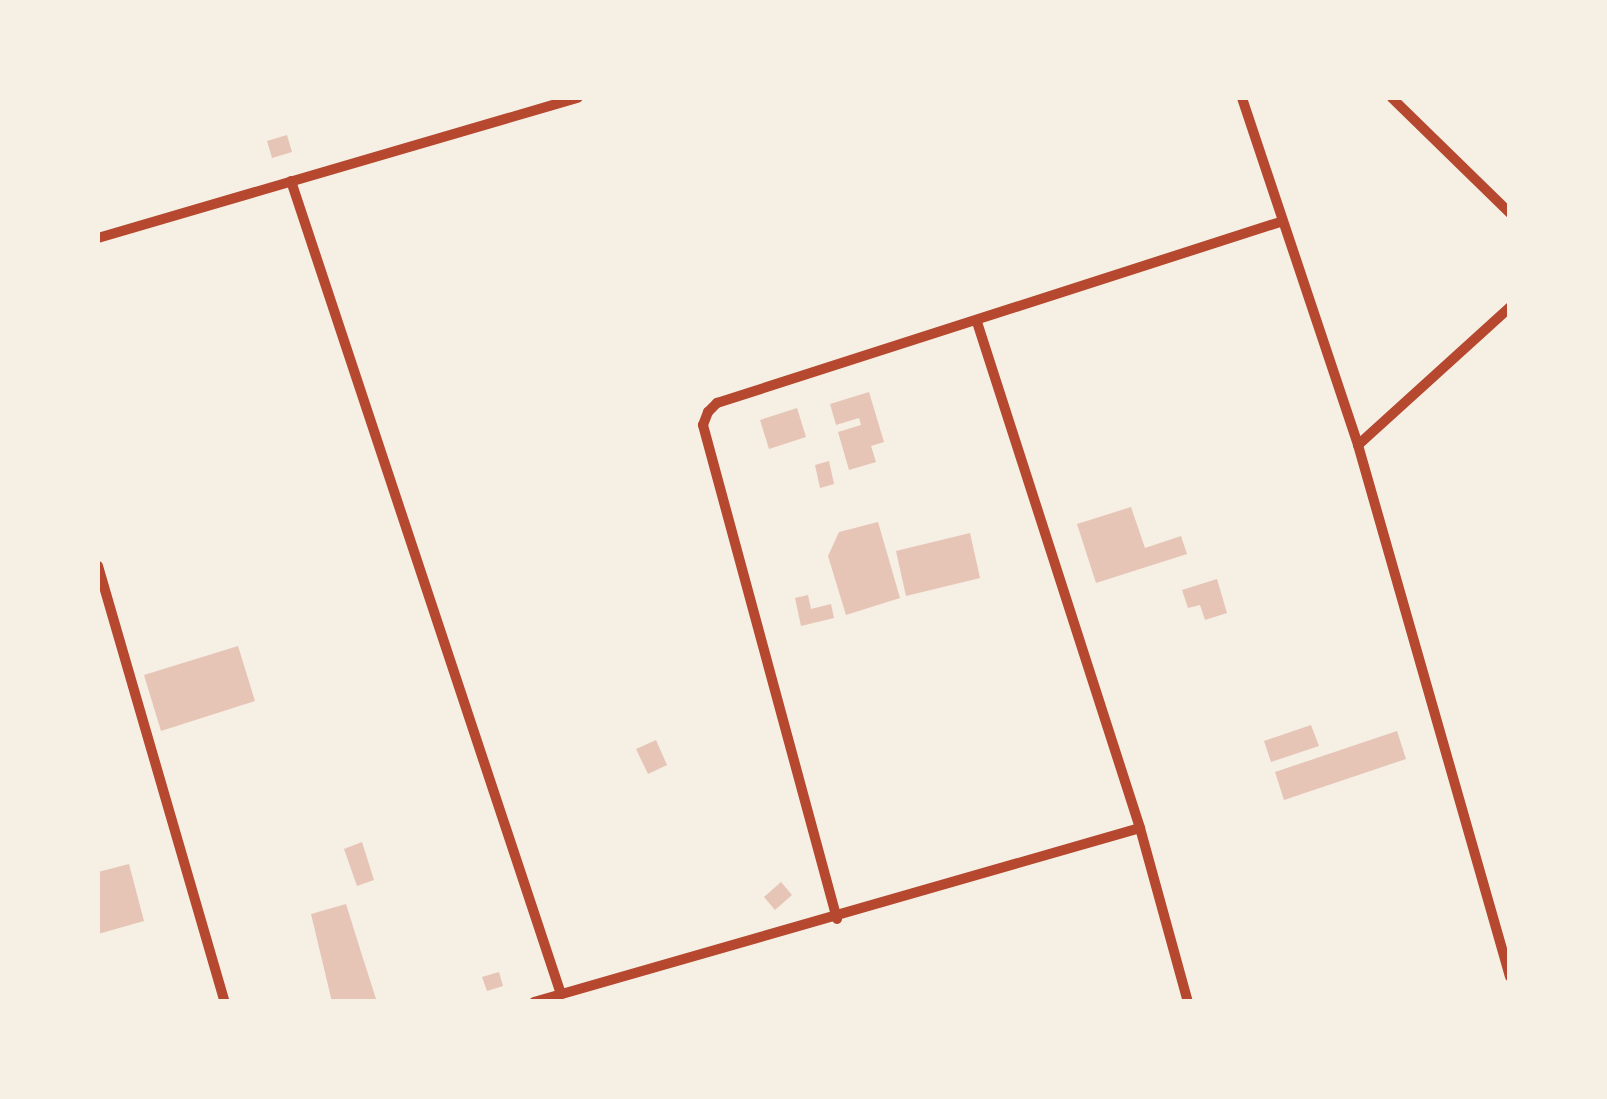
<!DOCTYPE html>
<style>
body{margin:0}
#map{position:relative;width:1607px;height:1099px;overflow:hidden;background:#f6efe4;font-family:"PT Sans",sans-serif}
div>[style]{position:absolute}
.building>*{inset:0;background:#e6c5b7}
.minor>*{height:10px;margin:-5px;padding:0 5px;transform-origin:5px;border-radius:5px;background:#b5482f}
span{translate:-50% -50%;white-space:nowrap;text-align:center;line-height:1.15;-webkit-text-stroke:9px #f6efe4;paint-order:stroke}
.frame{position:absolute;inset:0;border:100px solid #f6efe4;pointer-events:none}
</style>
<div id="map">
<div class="building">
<i style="clip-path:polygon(287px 135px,292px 152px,272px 158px,267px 141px)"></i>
<i style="clip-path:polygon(869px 392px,884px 442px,871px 446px,876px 462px,849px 470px,838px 432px,861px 425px,859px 418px,836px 425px,830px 404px)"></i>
<i style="clip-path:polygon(797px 408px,806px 437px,769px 449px,760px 420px)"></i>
<i style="clip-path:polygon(829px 461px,834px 484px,820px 488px,815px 465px)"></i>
<i style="clip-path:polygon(1131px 507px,1145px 548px,1181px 536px,1187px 554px,1096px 583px,1077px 524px)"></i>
<i style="clip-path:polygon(878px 522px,900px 598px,846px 615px,828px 556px,839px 532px)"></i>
<i style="clip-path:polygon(970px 533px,980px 578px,906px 596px,896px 551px)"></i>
<i style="clip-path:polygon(1217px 579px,1227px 613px,1205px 620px,1200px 605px,1188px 608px,1182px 590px)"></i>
<i style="clip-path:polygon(808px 595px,811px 609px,831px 604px,834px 618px,801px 626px,795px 598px)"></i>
<i style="clip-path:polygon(238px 646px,255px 701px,161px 731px,144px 675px)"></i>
<i style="clip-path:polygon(1311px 725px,1319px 746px,1271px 762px,1264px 741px)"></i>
<i style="clip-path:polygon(1397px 731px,1406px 759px,1284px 800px,1275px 772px)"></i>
<i style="clip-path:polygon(656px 740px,667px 765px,648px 774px,636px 749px)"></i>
<i style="clip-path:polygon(362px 842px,374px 880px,357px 886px,344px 849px)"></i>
<i style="clip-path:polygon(129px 864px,144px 921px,98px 934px,98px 872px)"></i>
<i style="clip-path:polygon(781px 882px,792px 895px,775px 910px,764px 897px)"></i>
<i style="clip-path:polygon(346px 904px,361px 952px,377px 1002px,332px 1002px,311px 914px)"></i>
<i style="clip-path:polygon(499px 972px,503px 986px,487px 991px,482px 977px)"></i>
</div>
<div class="minor">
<i style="left:1242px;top:98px;width:366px;rotate:71.5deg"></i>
<i style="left:1358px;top:445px;width:553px;rotate:74.05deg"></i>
<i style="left:1392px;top:98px;width:165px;rotate:44.3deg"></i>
<i style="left:291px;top:181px;width:857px;rotate:71.63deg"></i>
<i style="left:98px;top:238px;width:500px;rotate:-16.3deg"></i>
<i style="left:977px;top:322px;width:532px;rotate:72.14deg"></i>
<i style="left:1140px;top:828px;width:180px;rotate:74.6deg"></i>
<i style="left:1358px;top:445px;width:205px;rotate:-42.2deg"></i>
<i style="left:98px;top:566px;width:454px;rotate:73.8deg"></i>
<i style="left:837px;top:919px;width:512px;rotate:-105.18deg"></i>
<i style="left:703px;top:425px;width:14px;rotate:-69deg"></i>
<i style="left:708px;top:412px;width:13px;rotate:-45deg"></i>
<i style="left:717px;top:403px;width:591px;rotate:-17.82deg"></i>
<i style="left:534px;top:1002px;width:630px;rotate:-16.02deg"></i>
</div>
<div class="frame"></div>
</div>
